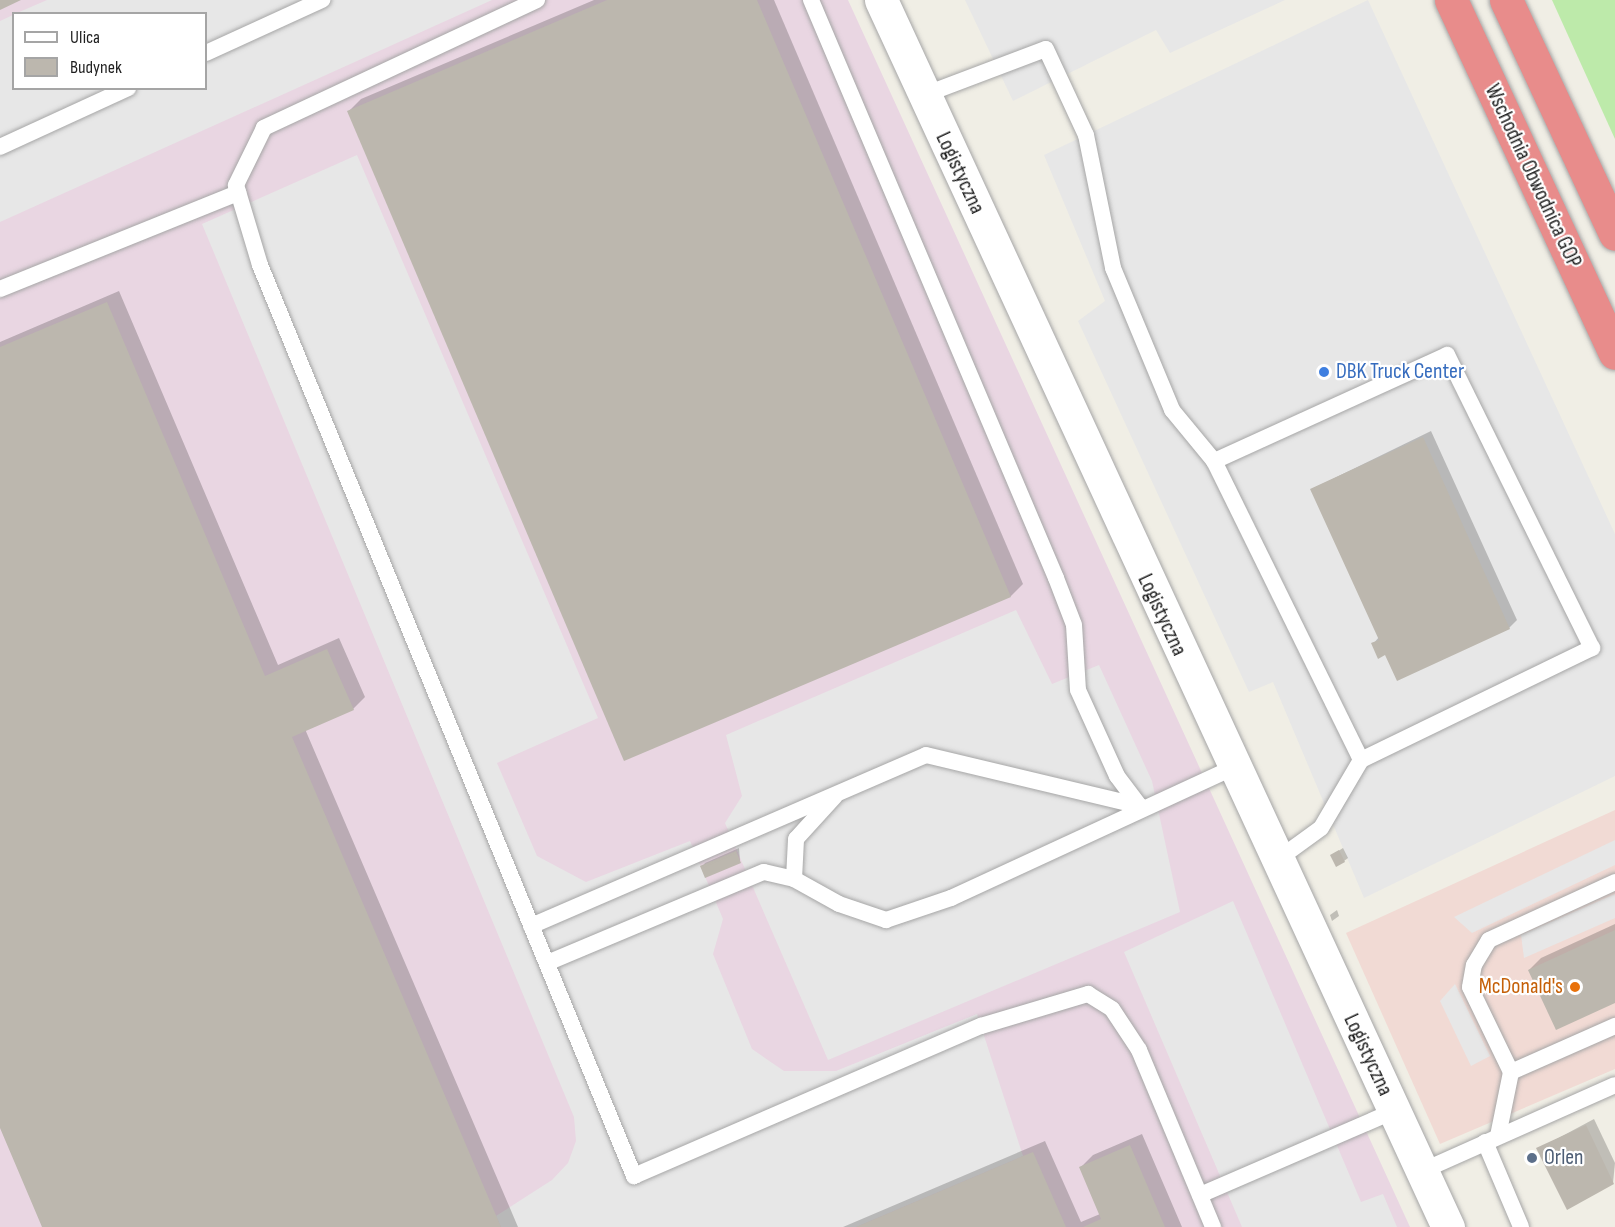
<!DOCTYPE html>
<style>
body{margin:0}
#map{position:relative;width:1615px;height:1227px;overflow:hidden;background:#f0eee5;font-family:"Sofia Sans Condensed",sans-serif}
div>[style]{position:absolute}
.commercial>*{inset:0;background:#f1dad4}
.industrial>*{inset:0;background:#e9d6e2}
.grass>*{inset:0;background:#bdeaaa}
.parking>*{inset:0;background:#e7e7e7}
.shadow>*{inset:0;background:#0003}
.building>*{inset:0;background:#bcb7ae}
.roads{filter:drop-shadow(0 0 2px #a6a6a6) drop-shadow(0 0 2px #a6a6a6)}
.lane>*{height:16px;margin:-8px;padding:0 8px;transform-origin:8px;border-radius:8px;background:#fff}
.street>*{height:33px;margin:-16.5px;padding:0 16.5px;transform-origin:16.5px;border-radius:16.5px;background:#fff}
.highway>*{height:33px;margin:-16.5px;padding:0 16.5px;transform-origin:16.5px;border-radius:16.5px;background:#e88c8b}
.dots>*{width:16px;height:16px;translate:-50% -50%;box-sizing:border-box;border:3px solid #fff;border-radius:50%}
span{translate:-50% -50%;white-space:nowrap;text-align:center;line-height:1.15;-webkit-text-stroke:4.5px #fff;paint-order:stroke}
.street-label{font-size:22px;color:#1f1f1f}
.shop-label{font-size:22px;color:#366cbe}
.left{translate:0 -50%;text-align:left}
.food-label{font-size:22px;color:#c56008}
.right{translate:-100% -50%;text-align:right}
.service-label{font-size:22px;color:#4e5e75}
.legend{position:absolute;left:12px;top:12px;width:195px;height:78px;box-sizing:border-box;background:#fff;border:2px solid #a5a5a5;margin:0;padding:8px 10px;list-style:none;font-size:18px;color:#1f1f1f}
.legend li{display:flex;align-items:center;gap:12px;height:30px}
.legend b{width:30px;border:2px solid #a5a5a5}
</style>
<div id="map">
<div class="commercial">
<i style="clip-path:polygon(1615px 810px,1615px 1069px,1440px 1144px,1346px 933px)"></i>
</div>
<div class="industrial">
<i style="clip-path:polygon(evenodd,0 0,848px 0,1410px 1227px,0 1227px,0 0,14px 14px,206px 14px,206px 88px,14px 88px,14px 14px)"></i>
</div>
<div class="grass">
<i style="clip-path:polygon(1552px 0,1615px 0,1615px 139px)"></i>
</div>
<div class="parking">
<i style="clip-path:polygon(47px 0,492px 0,0 222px,0 21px,13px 15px,14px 88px,206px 88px,206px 14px,17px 13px)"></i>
<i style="clip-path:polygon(965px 0,1285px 0,1170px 53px,1156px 30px,1013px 101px)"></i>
<i style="clip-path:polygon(1368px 0,1615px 534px,1615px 776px,1364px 898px,1273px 682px,1249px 692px,1078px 321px,1105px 301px,1044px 155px)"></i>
<i style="clip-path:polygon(357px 155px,598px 718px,497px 763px,537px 856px,586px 882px,690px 841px,723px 919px,713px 954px,752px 1049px,784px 1071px,836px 1071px,977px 1014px,1023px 1156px,856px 1227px,501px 1227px,496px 1216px,552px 1180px,568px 1163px,576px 1141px,574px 1117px,202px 224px)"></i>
<i style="clip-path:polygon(1016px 610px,1052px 684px,1099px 665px,1152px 781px,1180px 912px,828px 1060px,725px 823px,742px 796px,726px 735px)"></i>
<i style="clip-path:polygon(1615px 840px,1615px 865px,1472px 933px,1454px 917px)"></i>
<i style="clip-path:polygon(1615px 894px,1615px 918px,1524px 958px,1521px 935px)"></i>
<i style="clip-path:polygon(1233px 901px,1361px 1202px,1383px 1194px,1397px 1227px,1242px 1227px,1124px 952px)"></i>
<i style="clip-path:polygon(1455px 984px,1490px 1056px,1471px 1066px,1440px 1001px)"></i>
</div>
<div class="shadow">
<i style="clip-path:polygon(594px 0,774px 0,1023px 584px,1011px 596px,624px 759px,349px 111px,361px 99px)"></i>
<i style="clip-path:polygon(119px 291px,278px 665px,339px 638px,365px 697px,353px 709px,305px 729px,518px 1227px,44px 1227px,0 1124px,0 342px)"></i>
<i style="clip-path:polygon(1431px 431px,1517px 620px,1509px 628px,1386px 653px,1373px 644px,1379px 637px,1312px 489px)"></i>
<i style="clip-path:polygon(739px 848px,740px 861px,702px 867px,705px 863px)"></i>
<i style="clip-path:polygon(1343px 848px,1348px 858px,1344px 861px,1332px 855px)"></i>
<i style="clip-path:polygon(1337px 910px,1339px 916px,1332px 921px,1330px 915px)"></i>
<i style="clip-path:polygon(1615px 924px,1615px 1002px,1529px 970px,1541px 958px)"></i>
<i style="clip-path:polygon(1594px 1119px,1615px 1163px,1613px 1183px,1538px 1149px)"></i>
<i style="clip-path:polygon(1142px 1134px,1182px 1227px,843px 1227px,1045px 1141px,1081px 1222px,1100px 1214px,1081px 1167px,1093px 1155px)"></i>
</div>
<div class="building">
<i style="clip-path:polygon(0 0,21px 0,0 10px)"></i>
<i style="clip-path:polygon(607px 0,757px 0,1011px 597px,624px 761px,347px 111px)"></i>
<i style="clip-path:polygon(107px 302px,265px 676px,327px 649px,354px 710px,292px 737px,501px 1227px,42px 1227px,0 1128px,0 347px)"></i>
<i style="clip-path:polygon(1423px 437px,1510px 629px,1397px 681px,1385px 655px,1378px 659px,1371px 643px,1379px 640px,1310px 489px)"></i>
<i style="clip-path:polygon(1339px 850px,1345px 862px,1336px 867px,1330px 855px)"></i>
<i style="clip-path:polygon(736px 851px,741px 863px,705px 878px,700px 866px)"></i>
<i style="clip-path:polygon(1615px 930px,1615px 1003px,1556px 1030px,1528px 970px)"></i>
<i style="clip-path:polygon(1586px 1125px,1614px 1184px,1567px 1210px,1536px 1148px)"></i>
<i style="clip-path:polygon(1130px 1145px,1165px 1227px,1083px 1227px,1101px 1219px,1079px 1167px)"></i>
<i style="clip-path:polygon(1033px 1152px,1066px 1227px,856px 1227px,1023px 1156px)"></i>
</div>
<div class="roads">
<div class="lane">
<i style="left:537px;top:0;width:302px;rotate:154.9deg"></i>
<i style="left:264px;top:128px;width:64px;rotate:116.2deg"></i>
<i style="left:236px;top:185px;width:84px;rotate:73.3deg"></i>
<i style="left:260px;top:265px;width:985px;rotate:67.68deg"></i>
<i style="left:634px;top:1176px;width:378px;rotate:-23.4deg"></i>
<i style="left:981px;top:1026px;width:112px;rotate:-16.7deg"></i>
<i style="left:1088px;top:994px;width:28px;rotate:32deg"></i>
<i style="left:1112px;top:1009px;width:49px;rotate:56.6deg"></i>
<i style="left:1139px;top:1050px;width:192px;rotate:67.3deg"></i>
<i style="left:811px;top:0;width:628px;rotate:67.03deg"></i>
<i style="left:1056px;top:578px;width:50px;rotate:69deg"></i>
<i style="left:1074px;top:625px;width:65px;rotate:86.5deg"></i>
<i style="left:1078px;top:690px;width:94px;rotate:65.6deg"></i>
<i style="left:1117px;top:776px;width:38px;rotate:53deg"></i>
<i style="left:206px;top:53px;width:128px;rotate:-24.6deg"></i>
<i style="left:924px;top:95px;width:130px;rotate:-20.7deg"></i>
<i style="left:1046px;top:49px;width:95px;rotate:65.1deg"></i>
<i style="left:1086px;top:135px;width:136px;rotate:78.5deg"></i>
<i style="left:1113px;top:268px;width:154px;rotate:67.4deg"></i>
<i style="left:1172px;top:410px;width:66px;rotate:50.5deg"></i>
<i style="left:0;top:147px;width:141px;rotate:-24.7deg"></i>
<i style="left:0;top:289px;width:257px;rotate:-22deg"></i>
<i style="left:1277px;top:860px;width:54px;rotate:-36deg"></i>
<i style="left:1321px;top:828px;width:79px;rotate:-59.5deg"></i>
<i style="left:1361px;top:760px;width:257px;rotate:-25.9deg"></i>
<i style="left:1592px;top:648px;width:327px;rotate:-116.3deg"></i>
<i style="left:1447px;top:355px;width:256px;rotate:155.5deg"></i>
<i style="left:1214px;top:461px;width:333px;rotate:63.8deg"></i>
<i style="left:794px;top:879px;width:40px;rotate:-87.1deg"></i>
<i style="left:796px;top:839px;width:58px;rotate:-47.8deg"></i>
<i style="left:531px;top:926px;width:430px;rotate:-23.4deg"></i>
<i style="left:926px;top:755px;width:220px;rotate:13.4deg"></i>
<i style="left:547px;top:963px;width:235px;rotate:-22.8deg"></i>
<i style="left:764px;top:872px;width:31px;rotate:13deg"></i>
<i style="left:794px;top:879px;width:51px;rotate:29.1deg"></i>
<i style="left:839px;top:904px;width:50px;rotate:18.8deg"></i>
<i style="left:886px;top:920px;width:69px;rotate:-18.7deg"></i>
<i style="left:951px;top:898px;width:310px;rotate:-24.8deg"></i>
<i style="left:1511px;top:1072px;width:114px;rotate:-23.9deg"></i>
<i style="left:1498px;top:1136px;width:65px;rotate:-78.5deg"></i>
<i style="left:1511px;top:1072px;width:94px;rotate:-115.8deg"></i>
<i style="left:1470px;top:987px;width:22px;rotate:-80deg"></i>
<i style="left:1474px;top:965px;width:29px;rotate:-59deg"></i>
<i style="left:1489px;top:940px;width:139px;rotate:-24.7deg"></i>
<i style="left:1485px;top:1142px;width:92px;rotate:67deg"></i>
<i style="left:1422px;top:1171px;width:211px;rotate:-24deg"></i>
<i style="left:1200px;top:1195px;width:211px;rotate:-23.4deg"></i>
</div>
<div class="street">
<i style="left:881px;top:0;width:1352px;rotate:65.2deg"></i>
</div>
<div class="highway">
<i style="left:1451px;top:0;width:389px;rotate:65.1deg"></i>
<i style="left:1506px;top:0;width:258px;rotate:65deg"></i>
</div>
</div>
<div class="dots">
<i style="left:1324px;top:372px;background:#3f7fe0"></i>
<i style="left:1575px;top:987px;background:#e8710a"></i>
<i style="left:1532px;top:1158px;background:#5c6f8a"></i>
</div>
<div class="street-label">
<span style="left:960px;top:173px;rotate:65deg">Logistyczna</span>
<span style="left:1533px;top:176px;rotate:65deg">Wschodnia Obwodnica GOP</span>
<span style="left:1162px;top:615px;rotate:65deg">Logistyczna</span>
<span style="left:1368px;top:1055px;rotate:65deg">Logistyczna</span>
</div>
<div class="shop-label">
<span class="left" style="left:1336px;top:372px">DBK Truck Center</span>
</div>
<div class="food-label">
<span class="right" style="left:1563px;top:987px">McDonald's</span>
</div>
<div class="service-label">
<span class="left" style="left:1544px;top:1158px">Orlen</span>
</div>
<ul class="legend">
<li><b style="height:8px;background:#fff"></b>Ulica</li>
<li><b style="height:16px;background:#bcb7ae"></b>Budynek</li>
</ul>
</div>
